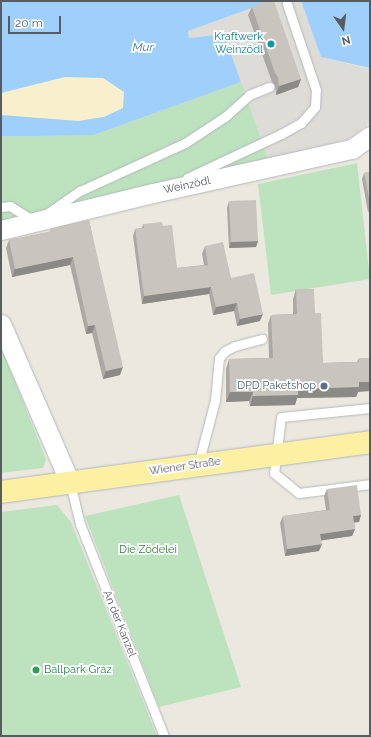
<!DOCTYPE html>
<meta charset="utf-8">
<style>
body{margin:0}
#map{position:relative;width:371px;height:737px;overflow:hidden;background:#ebe9df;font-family:Raleway,sans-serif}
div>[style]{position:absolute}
.industrial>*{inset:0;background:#dedcd7}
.green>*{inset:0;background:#bce3bd}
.sand>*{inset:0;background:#f8efcd}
.water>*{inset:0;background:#9fd0fc}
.roads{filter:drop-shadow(0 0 1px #b5b7bc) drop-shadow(0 0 1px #b5b7bc)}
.lane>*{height:9px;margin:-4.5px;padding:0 4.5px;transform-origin:4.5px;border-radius:4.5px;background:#fff}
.street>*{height:19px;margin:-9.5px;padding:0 9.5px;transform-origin:9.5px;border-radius:9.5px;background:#fff}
.primary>*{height:22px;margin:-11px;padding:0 11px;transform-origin:11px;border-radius:11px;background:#fcf0a3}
.wall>*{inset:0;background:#aca9a4}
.shaded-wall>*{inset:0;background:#8c8a86}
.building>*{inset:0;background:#c8c5bf}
.dots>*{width:11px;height:11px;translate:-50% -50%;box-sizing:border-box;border:2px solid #fff;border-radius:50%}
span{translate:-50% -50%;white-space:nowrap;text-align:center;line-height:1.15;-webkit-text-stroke:3.5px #fff;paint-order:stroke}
.culture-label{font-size:11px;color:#0d838f}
.right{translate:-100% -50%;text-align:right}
.street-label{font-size:11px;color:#585c60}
.service-label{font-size:11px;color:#4e5e75}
.park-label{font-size:11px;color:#36813c}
.leisure-label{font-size:11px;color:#27864d}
.left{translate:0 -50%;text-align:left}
.water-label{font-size:12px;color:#4076b4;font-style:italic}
.frame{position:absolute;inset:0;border:2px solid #585c60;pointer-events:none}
.north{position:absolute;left:323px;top:8px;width:40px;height:40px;-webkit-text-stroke:3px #fff;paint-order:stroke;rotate:166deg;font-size:11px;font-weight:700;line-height:16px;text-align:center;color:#585c60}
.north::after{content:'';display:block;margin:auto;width:14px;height:18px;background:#585c60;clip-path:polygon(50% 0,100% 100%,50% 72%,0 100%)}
.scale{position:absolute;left:8px;top:16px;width:53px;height:18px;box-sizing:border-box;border:2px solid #585c60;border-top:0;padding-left:5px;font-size:12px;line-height:14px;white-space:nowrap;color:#585c60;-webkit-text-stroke:3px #fff;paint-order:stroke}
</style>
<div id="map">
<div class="industrial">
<i style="clip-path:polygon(271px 1px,301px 1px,321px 57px,370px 69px,370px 122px,349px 139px,268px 159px,224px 34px,189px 38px,188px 31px)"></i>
</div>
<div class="green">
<i style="clip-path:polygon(241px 82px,268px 159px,1px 230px,1px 136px,94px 135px)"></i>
<i style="clip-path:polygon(357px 163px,370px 279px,271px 295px,258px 184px)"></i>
<i style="clip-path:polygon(1px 347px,46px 459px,43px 468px,1px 473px)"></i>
<i style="clip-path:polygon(179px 495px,241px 687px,159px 707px,85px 516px)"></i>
<i style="clip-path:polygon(57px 505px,71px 522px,157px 736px,1px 736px,1px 512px)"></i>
</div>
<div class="sand">
<i style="clip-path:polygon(65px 77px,103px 78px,124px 92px,123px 108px,104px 117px,79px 121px,1px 115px,1px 93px)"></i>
</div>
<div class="water">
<i style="clip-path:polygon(1px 1px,271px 1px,188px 31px,189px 38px,224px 34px,241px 82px,94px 135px,35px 136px,1px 136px,1px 115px,78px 121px,104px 117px,123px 108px,124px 92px,103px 78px,65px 77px,1px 93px)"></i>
<i style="clip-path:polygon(301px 1px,370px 1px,370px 68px,321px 57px)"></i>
</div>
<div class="roads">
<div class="lane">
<i style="left:187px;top:178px;width:104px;rotate:-25.1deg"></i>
<i style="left:281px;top:134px;width:23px;rotate:-29deg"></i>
<i style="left:301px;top:123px;width:21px;rotate:-49deg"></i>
<i style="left:315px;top:107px;width:17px;rotate:-87deg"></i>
<i style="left:316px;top:90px;width:91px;rotate:-108.6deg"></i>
<i style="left:1px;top:207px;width:9px;rotate:-6deg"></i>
<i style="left:10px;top:206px;width:28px;rotate:32deg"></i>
<i style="left:48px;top:213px;width:39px;rotate:-35deg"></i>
<i style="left:80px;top:191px;width:115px;rotate:-24.6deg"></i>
<i style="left:185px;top:143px;width:49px;rotate:-33.4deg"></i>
<i style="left:226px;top:116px;width:31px;rotate:-42deg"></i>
<i style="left:249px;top:95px;width:22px;rotate:-22deg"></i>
<i style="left:370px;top:408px;width:89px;rotate:174.2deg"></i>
<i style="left:281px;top:417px;width:56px;rotate:97.1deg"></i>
<i style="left:274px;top:473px;width:32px;rotate:39deg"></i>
<i style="left:299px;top:493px;width:72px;rotate:-7.2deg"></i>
<i style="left:198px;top:465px;width:67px;rotate:-75.3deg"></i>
<i style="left:215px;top:400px;width:42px;rotate:-84.6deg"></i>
<i style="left:219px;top:358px;width:9px;rotate:-49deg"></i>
<i style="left:225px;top:351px;width:11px;rotate:-27deg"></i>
<i style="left:235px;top:346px;width:28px;rotate:-15deg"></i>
<i style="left:70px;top:483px;width:42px;rotate:76.3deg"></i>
<i style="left:80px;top:524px;width:228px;rotate:68.4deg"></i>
</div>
<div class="street">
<i style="left:1px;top:230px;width:156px;rotate:-13.7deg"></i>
<i style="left:153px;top:193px;width:204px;rotate:-12.5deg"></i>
<i style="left:352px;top:149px;width:22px;rotate:-36deg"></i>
<i style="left:1px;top:324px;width:173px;rotate:66.5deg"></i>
</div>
<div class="primary">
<i style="left:1px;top:492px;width:372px;rotate:-7.7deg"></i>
</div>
</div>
<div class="wall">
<i style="clip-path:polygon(252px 7px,301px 79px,298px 87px,276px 95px,275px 85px,272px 82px,248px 15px)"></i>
<i style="clip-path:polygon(370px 172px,370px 212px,368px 212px,362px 179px,364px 173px)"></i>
<i style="clip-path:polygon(229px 201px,258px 241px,256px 247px,229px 248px,227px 208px)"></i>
<i style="clip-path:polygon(89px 220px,120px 375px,103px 379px,92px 333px,86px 334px,70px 265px,12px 277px,6px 248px,9px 240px,50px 232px,51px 229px)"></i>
<i style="clip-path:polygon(143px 224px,163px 226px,177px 268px,204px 265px,202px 254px,205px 246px,231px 278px,260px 321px,237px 326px,234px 311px,213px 315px,209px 294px,142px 304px,133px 236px,135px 229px,142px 228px)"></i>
<i style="clip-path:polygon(296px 289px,315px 313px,323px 363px,357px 362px,359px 358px,358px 392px,356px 397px,297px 398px,295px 405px,250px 406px,249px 401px,226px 402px,226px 369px,229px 359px,269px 358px,268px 324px,271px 315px,293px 314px,293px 299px)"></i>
<i style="clip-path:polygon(327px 489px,361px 515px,359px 522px,354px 522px,355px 529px,352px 536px,321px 540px,319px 551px,285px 556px,280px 523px,283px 516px,326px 510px,324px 496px)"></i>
</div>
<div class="shaded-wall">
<i style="clip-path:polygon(301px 79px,298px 87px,276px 95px,279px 86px)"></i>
<i style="clip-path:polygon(258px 241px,256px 247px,229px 248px,231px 242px)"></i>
<i style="clip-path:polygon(73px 257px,70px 265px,12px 277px,15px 269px)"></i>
<i style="clip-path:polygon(211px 287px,209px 294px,142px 304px,144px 296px)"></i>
<i style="clip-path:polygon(237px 303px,234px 311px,213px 315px,216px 307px)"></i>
<i style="clip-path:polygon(263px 314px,260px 321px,237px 326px,240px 319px)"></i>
<i style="clip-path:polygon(95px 325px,92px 333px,86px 334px,88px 326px)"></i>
<i style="clip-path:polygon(123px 367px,120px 375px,103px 379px,106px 371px)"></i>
<i style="clip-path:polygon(359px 382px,370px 382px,370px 391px,358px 392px,356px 397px,297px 398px,295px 405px,250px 406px,253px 396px,298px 389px)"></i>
<i style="clip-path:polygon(230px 392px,253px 392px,249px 401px,226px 402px)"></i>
<i style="clip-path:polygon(361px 515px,359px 522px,351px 523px,353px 516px)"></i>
<i style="clip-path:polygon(355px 529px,352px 536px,318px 541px,320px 534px)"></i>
<i style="clip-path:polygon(322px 544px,319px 551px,285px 556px,287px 549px)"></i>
</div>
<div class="building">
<i style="clip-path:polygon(268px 1px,274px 1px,301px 79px,279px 86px,278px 77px,275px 73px,252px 7px)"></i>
<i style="clip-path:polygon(370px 172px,370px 203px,364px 173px)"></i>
<i style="clip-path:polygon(256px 200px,258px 241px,231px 242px,229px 201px)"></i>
<i style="clip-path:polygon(89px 220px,123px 367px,106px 371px,95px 325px,88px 326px,73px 257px,15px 269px,9px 240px,52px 231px,51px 229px)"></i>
<i style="clip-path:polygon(162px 222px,163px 226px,172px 225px,177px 268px,208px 265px,205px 246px,223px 242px,231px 278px,254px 273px,263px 314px,240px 319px,237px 303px,216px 307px,211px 287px,144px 296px,135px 229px,144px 228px,143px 224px)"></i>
<i style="clip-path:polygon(296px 289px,314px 289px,315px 313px,321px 313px,323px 363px,359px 362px,359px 358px,370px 358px,370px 382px,359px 382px,359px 387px,298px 389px,298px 395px,253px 396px,253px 392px,230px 392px,229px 359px,273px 358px,271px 315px,297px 314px)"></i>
<i style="clip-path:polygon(357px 485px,361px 515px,353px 516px,355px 529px,320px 534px,322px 544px,287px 549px,283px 516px,330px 510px,327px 489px)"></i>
</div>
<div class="dots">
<i style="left:271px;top:44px;background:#0f9aa8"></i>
<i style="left:324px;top:386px;background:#5c6f8a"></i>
<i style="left:36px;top:670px;background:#2e9e5b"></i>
</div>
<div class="culture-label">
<span class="right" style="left:263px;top:44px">Kraftwerk<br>Weinzödl</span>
</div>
<div class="street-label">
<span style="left:187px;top:186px;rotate:-12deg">Weinzödl</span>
<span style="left:185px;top:467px;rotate:-8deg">Wiener Straße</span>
<span style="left:119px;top:624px;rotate:68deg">An der Kanzel</span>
</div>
<div class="service-label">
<span class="right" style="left:316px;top:386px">DPD Paketshop</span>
</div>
<div class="park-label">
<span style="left:148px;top:550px">Die Zödelei</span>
</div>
<div class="leisure-label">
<span class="left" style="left:44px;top:670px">Ballpark Graz</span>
</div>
<div class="water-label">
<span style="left:143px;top:48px">Mur</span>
</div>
<div class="frame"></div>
<div class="north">N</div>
<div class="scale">20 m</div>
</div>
